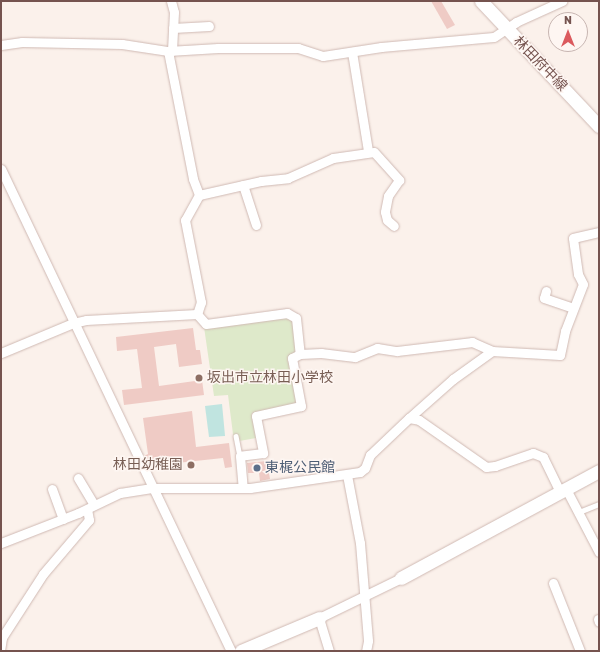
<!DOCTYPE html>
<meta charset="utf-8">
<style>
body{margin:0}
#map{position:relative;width:600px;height:652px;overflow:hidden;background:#fbf1eb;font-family:Rubik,"Noto Sans JP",sans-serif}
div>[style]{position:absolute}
.green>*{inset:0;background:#dee9ca}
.water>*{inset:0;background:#c0e4e0}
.building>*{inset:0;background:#efcbc5}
.roads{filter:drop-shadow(0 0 1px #cfb9b3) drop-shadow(0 0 1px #cfb9b3)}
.lane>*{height:4.5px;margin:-2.25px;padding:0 2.25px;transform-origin:2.25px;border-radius:2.25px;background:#fff}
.street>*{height:9px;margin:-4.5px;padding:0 4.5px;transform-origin:4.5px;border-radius:4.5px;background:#fff}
.secondary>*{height:13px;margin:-6.5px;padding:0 6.5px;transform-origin:6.5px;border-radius:6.5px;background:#fff}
.dots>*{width:11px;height:11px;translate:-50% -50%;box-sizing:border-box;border:2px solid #fef6f2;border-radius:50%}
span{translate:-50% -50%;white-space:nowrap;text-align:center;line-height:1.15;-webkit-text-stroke:3px #fef6f2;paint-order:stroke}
.street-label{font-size:14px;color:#75534f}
.education-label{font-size:14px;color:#785e54}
.left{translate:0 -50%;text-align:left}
.right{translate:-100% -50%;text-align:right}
.service-label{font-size:14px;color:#4e5e75}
.frame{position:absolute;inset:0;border:2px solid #75534f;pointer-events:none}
.north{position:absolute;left:548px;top:12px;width:40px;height:40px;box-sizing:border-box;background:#fef6f2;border:1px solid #c7b5b1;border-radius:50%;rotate:0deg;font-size:11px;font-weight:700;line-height:16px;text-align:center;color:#75534f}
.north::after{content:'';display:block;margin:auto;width:14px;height:18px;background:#db5a5e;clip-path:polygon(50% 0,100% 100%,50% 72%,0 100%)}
</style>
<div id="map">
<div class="green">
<i style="clip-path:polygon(288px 316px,293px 319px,297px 351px,290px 357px,299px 398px,294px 405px,252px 413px,256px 438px,234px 442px,228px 395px,214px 396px,204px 327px)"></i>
</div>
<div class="water">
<i style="clip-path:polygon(222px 404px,225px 436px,209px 437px,205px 406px)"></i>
</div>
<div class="building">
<i style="clip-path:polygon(431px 1px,441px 1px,455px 25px,447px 29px)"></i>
<i style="clip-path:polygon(193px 328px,196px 350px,200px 350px,202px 364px,179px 367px,176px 344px,154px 347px,159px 386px,202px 380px,204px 395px,124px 405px,122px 390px,142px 388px,137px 349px,117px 351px,116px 337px)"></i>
<i style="clip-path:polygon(192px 411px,196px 447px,229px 443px,232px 467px,225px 468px,223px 458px,149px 466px,144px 456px,148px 454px,143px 418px)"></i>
<i style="clip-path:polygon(267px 461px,270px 479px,260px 481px,259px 473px,248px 473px,247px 463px)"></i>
</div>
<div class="roads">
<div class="lane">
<i style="left:236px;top:436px;width:20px;rotate:79deg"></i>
<i style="left:579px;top:512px;width:22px;rotate:-22deg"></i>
<i style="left:2px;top:651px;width:13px;rotate:-81deg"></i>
</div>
<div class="street">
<i style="left:171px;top:1px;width:11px;rotate:75deg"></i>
<i style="left:174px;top:12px;width:39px;rotate:93deg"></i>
<i style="left:173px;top:28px;width:36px;rotate:-3deg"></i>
<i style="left:1px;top:45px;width:21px;rotate:-8deg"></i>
<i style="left:22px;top:42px;width:100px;rotate:1.1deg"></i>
<i style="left:122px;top:44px;width:47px;rotate:8.7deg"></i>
<i style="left:168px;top:51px;width:50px;rotate:-3.4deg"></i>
<i style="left:218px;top:48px;width:80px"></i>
<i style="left:298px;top:48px;width:26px;rotate:18deg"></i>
<i style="left:323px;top:56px;width:59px;rotate:-8.8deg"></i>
<i style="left:381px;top:47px;width:113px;rotate:-5.1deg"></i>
<i style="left:494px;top:37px;width:27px;rotate:-34deg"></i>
<i style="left:516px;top:22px;width:51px;rotate:-24.5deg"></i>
<i style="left:168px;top:51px;width:130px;rotate:78.9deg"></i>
<i style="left:193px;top:179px;width:17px;rotate:69deg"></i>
<i style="left:199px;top:195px;width:29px;rotate:119deg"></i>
<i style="left:185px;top:220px;width:84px;rotate:79deg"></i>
<i style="left:201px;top:302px;width:13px;rotate:108deg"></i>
<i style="left:352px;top:52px;width:100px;rotate:80.8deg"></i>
<i style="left:1px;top:169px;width:534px;rotate:64.49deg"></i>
<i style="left:243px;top:185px;width:42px;rotate:72deg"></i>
<i style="left:199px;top:195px;width:64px;rotate:-12.7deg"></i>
<i style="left:261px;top:181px;width:27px;rotate:-6deg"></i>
<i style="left:288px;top:178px;width:49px;rotate:-24deg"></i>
<i style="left:333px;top:158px;width:41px;rotate:-8.3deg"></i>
<i style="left:374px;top:152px;width:38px;rotate:48deg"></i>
<i style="left:399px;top:180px;width:19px;rotate:125deg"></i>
<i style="left:388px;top:196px;width:16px;rotate:101deg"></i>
<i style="left:385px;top:212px;width:8px;rotate:76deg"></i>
<i style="left:387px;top:220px;width:9px;rotate:41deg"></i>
<i style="left:546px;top:291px;width:7px;rotate:106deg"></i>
<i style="left:544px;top:298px;width:31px;rotate:19deg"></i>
<i style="left:197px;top:314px;width:13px;rotate:48deg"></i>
<i style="left:206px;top:324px;width:82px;rotate:-7.7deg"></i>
<i style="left:287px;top:313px;width:10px;rotate:29deg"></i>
<i style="left:296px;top:318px;width:36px;rotate:84deg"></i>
<i style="left:300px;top:354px;width:9px;rotate:153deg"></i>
<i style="left:292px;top:358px;width:49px;rotate:79.4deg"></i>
<i style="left:301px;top:406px;width:46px;rotate:167.5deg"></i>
<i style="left:256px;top:416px;width:38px;rotate:79deg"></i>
<i style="left:263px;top:453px;width:23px;rotate:173deg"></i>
<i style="left:240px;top:456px;width:32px;rotate:85deg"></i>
<i style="left:1px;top:353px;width:78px;rotate:-22.6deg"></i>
<i style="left:73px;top:323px;width:13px;rotate:-13deg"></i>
<i style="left:86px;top:320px;width:111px;rotate:-3.1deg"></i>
<i style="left:300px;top:354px;width:21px;rotate:-3deg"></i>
<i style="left:321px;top:353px;width:34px;rotate:7deg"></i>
<i style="left:355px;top:357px;width:24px;rotate:-22deg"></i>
<i style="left:377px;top:348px;width:20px;rotate:9deg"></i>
<i style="left:397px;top:351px;width:76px;rotate:-6.8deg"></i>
<i style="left:472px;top:342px;width:22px;rotate:24deg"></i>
<i style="left:492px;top:351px;width:68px;rotate:3.4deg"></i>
<i style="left:560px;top:355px;width:25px;rotate:-78deg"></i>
<i style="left:565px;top:331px;width:50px;rotate:-69deg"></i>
<i style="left:583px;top:284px;width:11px;rotate:-117deg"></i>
<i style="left:578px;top:274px;width:36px;rotate:-98deg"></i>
<i style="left:573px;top:238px;width:27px;rotate:-13deg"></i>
<i style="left:409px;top:418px;width:10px;rotate:11deg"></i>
<i style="left:419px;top:420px;width:82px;rotate:35deg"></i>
<i style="left:486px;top:467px;width:9px;rotate:-6deg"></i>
<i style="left:495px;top:466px;width:40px;rotate:-18.9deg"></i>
<i style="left:533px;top:453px;width:11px;rotate:22deg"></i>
<i style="left:543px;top:457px;width:39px;rotate:64deg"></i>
<i style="left:347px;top:475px;width:69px;rotate:79.2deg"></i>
<i style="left:360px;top:543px;width:98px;rotate:85.3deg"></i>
<i style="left:368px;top:641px;width:10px;rotate:101deg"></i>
<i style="left:78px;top:478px;width:31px;rotate:59deg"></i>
<i style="left:52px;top:489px;width:32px;rotate:70deg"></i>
<i style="left:566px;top:489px;width:71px;rotate:62.4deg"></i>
<i style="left:1px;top:543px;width:83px;rotate:-21.3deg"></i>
<i style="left:78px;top:513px;width:47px;rotate:-25.5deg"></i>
<i style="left:120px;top:493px;width:32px;rotate:-9deg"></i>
<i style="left:152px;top:488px;width:98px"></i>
<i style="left:250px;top:488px;width:111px;rotate:-8.3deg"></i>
<i style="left:360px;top:472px;width:6px;rotate:-39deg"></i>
<i style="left:365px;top:468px;width:14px;rotate:-69deg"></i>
<i style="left:370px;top:455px;width:54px;rotate:-43.5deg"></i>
<i style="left:409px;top:418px;width:59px;rotate:-41.6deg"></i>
<i style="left:453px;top:379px;width:48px;rotate:-35.7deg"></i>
<i style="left:553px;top:583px;width:73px;rotate:68.3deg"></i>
<i style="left:598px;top:619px;width:3px;rotate:72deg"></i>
<i style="left:1px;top:639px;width:77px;rotate:-57.1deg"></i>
<i style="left:43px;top:574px;width:71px;rotate:-49.6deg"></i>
<i style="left:89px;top:520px;width:11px;rotate:-100deg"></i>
<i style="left:329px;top:651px;width:34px;rotate:-107deg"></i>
<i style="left:319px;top:618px;width:91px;rotate:-26deg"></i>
</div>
<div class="secondary">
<i style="left:481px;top:1px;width:172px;rotate:46.7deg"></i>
<i style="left:401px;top:578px;width:225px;rotate:-28.4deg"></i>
<i style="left:241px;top:651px;width:85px;rotate:-22.9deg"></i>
</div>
</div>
<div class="dots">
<i style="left:199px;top:378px;background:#8d6e63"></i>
<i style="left:191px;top:465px;background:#8d6e63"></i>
<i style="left:257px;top:468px;background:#5c6f8a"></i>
</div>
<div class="street-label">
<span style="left:540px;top:64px;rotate:46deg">林田府中線</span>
</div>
<div class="education-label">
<span class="left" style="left:207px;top:378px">坂出市立林田小学校</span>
<span class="right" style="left:183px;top:465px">林田幼稚園</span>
</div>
<div class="service-label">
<span class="left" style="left:265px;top:468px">東梶公民館</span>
</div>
<div class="frame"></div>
<div class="north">N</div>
</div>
